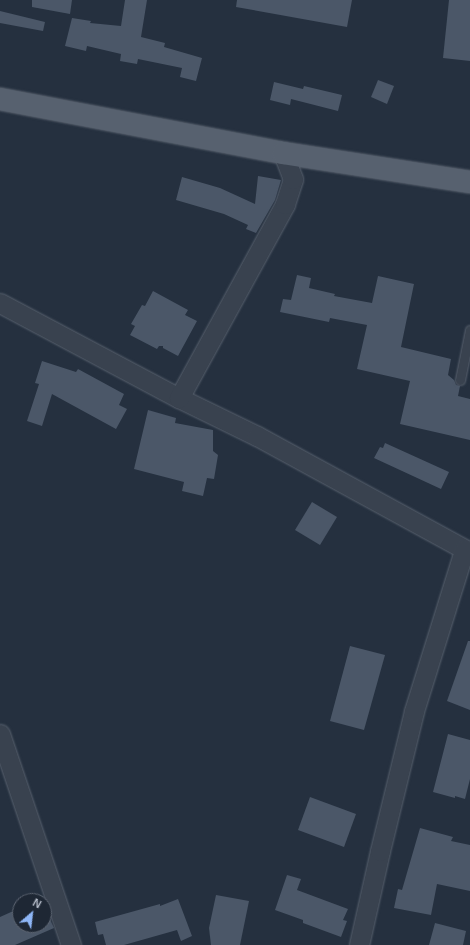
<!DOCTYPE html>
<style>
body{margin:0}
#map{position:relative;width:470px;height:945px;overflow:hidden;background:#25303f;font-family:Helvetica,sans-serif}
div>[style]{position:absolute}
.building>*{inset:0;background:#4b5768}
.roads{filter:drop-shadow(0 0 1px #57606d) drop-shadow(0 0 1px #57606d)}
.lane>*{height:9px;margin:-4.5px;padding:0 4.5px;transform-origin:4.5px;border-radius:4.5px;background:#39424f}
.street>*{height:19px;margin:-9.5px;padding:0 9.5px;transform-origin:9.5px;border-radius:9.5px;background:#39424f}
.primary>*{height:22px;margin:-11px;padding:0 11px;transform-origin:11px;border-radius:11px;background:#57616f}
span{translate:-50% -50%;white-space:nowrap;text-align:center;line-height:1.15;-webkit-text-stroke:3px #1e2734;paint-order:stroke}
.north{position:absolute;left:12px;top:893px;width:40px;height:40px;box-sizing:border-box;background:#1e2734;border:1px solid #5b6370;border-radius:50%;rotate:28deg;font-size:11px;font-weight:700;line-height:16px;text-align:center;color:#b6bdca}
.north::after{content:'';display:block;margin:auto;width:14px;height:18px;background:#8eb6f7;clip-path:polygon(50% 0,100% 100%,50% 72%,0 100%)}
</style>
<div id="map">
<div class="building">
<i style="clip-path:polygon(32px 0,72px 0,70px 14px,32px 7px)"></i>
<i style="clip-path:polygon(125px 0,147px 0,141px 37px,165px 43px,164px 47px,202px 58px,196px 81px,180px 77px,182px 68px,138px 59px,137px 64px,120px 61px,121px 54px,87px 46px,86px 51px,65px 46px,72px 18px,91px 21px,90px 23px,121px 26px)"></i>
<i style="clip-path:polygon(237px 0,352px 0,347px 27px,236px 7px)"></i>
<i style="clip-path:polygon(449px 0,470px 0,470px 61px,443px 58px)"></i>
<i style="clip-path:polygon(0 11px,45px 22px,43px 31px,0 23px)"></i>
<i style="clip-path:polygon(378px 80px,394px 86px,387px 104px,371px 97px)"></i>
<i style="clip-path:polygon(274px 82px,303px 89px,304px 86px,342px 95px,338px 111px,291px 99px,290px 105px,270px 100px)"></i>
<i style="clip-path:polygon(258px 176px,281px 180px,275px 200px,256px 233px,246px 229px,248px 225px,224px 214px,176px 200px,182px 177px,220px 188px,255px 204px)"></i>
<i style="clip-path:polygon(297px 275px,311px 278px,309px 288px,335px 294px,334px 296px,372px 303px,378px 276px,414px 284px,401px 347px,451px 359px,448px 375px,454px 380px,456px 385px,460px 386px,458px 396px,470px 399px,470px 440px,400px 424px,410px 381px,357px 369px,367px 325px,330px 318px,329px 322px,280px 312px,283px 299px,291px 300px)"></i>
<i style="clip-path:polygon(153px 291px,188px 310px,185px 315px,197px 321px,178px 356px,163px 348px,163px 346px,159px 346px,157px 349px,130px 335px,135px 326px,131px 324px,142px 305px,145px 306px)"></i>
<i style="clip-path:polygon(42px 361px,76px 372px,78px 369px,124px 394px,119px 405px,127px 409px,116px 429px,52px 394px,42px 426px,27px 421px,39px 384px,35px 383px)"></i>
<i style="clip-path:polygon(148px 410px,176px 418px,175px 423px,213px 430px,213px 451px,218px 455px,214px 479px,207px 478px,203px 496px,182px 491px,184px 482px,134px 469px)"></i>
<i style="clip-path:polygon(385px 443px,449px 472px,441px 489px,374px 458px,380px 447px,383px 448px)"></i>
<i style="clip-path:polygon(312px 502px,337px 517px,320px 545px,295px 530px)"></i>
<i style="clip-path:polygon(468px 641px,470px 641px,470px 710px,447px 701px)"></i>
<i style="clip-path:polygon(350px 646px,385px 655px,364px 730px,330px 721px)"></i>
<i style="clip-path:polygon(448px 734px,470px 740px,470px 779px,465px 799px,455px 796px,455px 798px,433px 792px)"></i>
<i style="clip-path:polygon(310px 797px,356px 814px,344px 847px,298px 830px)"></i>
<i style="clip-path:polygon(420px 828px,453px 837px,451px 841px,470px 845px,470px 891px,437px 884px,431px 915px,394px 908px,398px 889px,402px 890px)"></i>
<i style="clip-path:polygon(287px 875px,301px 879px,297px 890px,348px 909px,343px 920px,347px 921px,341px 937px,303px 923px,303px 920px,275px 910px)"></i>
<i style="clip-path:polygon(216px 895px,249px 901px,240px 945px,211px 945px,209px 928px)"></i>
<i style="clip-path:polygon(178px 899px,192px 936px,181px 941px,177px 930px,124px 945px,106px 945px,103px 934px,98px 935px,95px 922px,160px 904px,160px 906px)"></i>
<i style="clip-path:polygon(20px 908px,20px 925px,44px 925px,44px 912px,46px 911px,54px 928px,15px 945px,0 945px,0 917px)"></i>
<i style="clip-path:polygon(435px 923px,466px 931px,463px 945px,429px 945px)"></i>
</div>
<div class="roads">
<div class="lane">
<i style="left:460px;top:380px;width:51px;rotate:-78.7deg"></i>
</div>
<div class="street">
<i style="left:0;top:303px;width:203px;rotate:28deg"></i>
<i style="left:179px;top:398px;width:87px;rotate:26deg"></i>
<i style="left:257px;top:436px;width:243px;rotate:28.6deg"></i>
<i style="left:179px;top:398px;width:221px;rotate:-61.3deg"></i>
<i style="left:285px;top:204px;width:26px;rotate:-72deg"></i>
<i style="left:293px;top:179px;width:28px;rotate:-111deg"></i>
<i style="left:0;top:734px;width:223px;rotate:71.4deg"></i>
<i style="left:359px;top:945px;width:96px;rotate:-77.4deg"></i>
<i style="left:380px;top:851px;width:144px;rotate:-76.3deg"></i>
<i style="left:414px;top:711px;width:169px;rotate:-72.7deg"></i>
</div>
<div class="primary">
<i style="left:0;top:99px;width:288px;rotate:10.8deg"></i>
<i style="left:283px;top:153px;width:189px;rotate:8.8deg"></i>
</div>
</div>
<div class="north">N</div>
</div>
